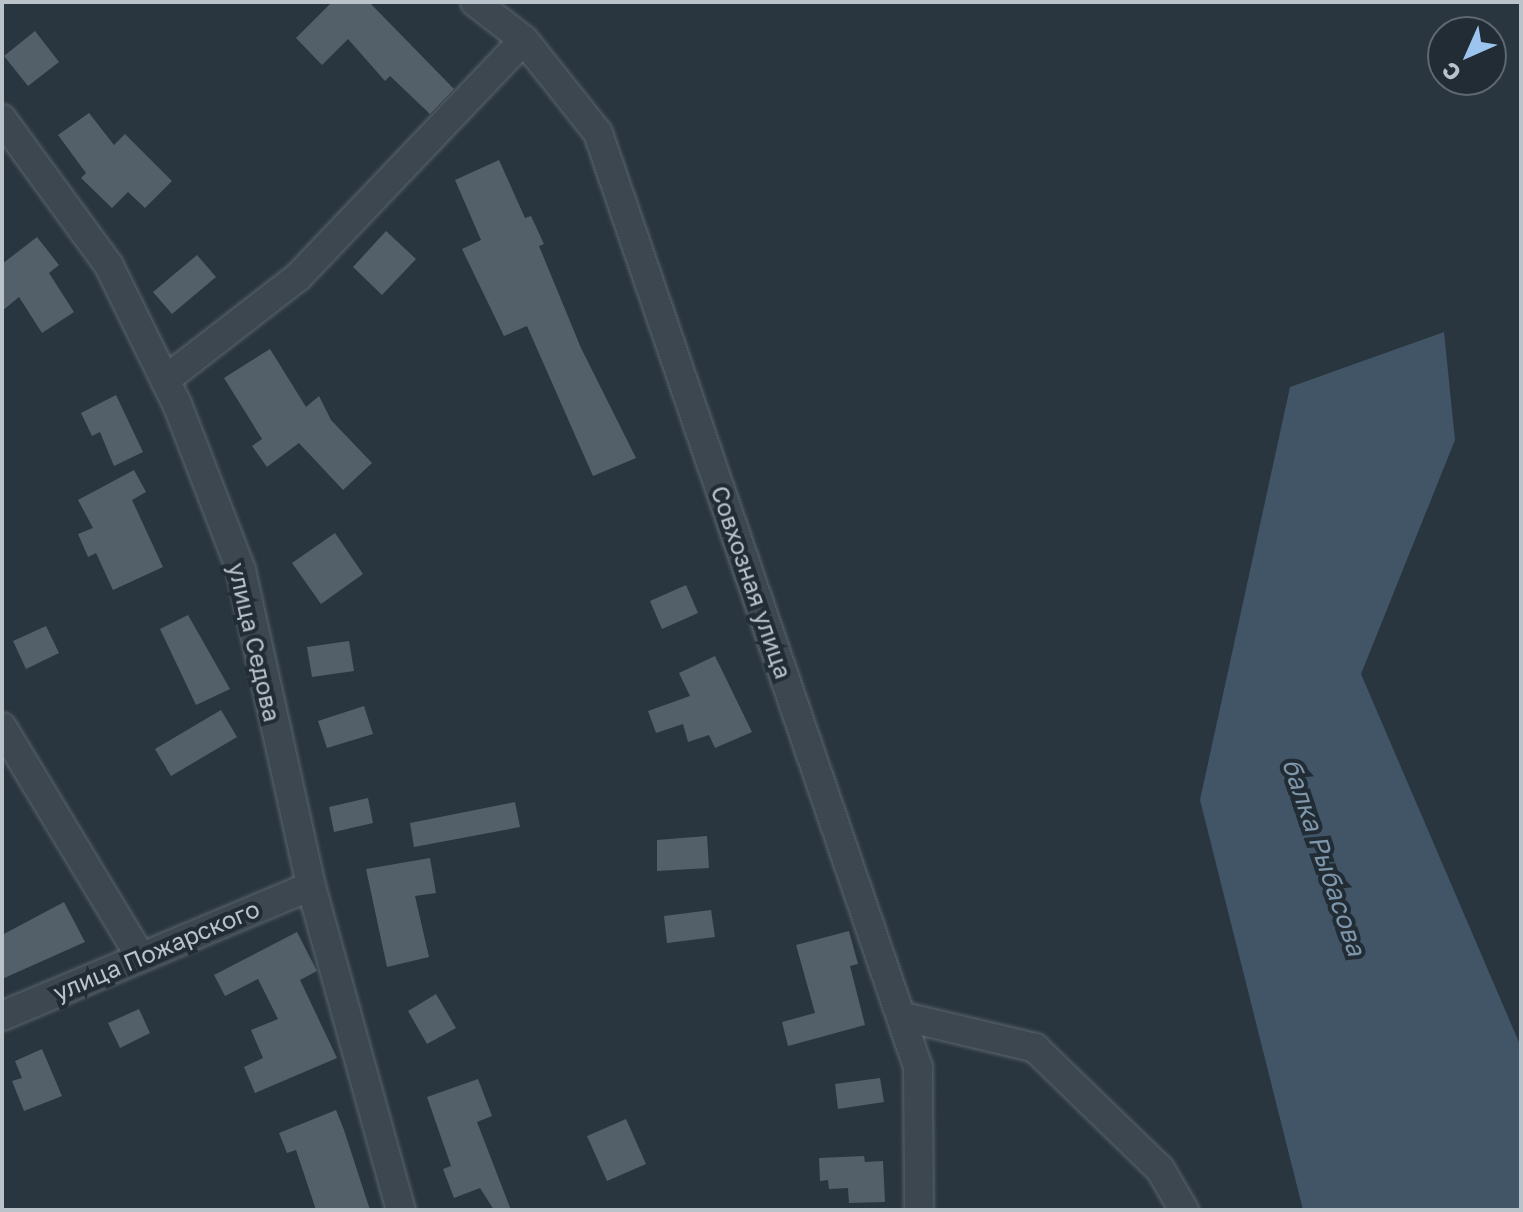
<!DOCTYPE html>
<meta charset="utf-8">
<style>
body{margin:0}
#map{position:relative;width:1523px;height:1212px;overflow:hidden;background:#29353f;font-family:"Golos Text",sans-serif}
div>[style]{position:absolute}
.water>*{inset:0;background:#415567}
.building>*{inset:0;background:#53606a}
.roads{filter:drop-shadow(0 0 2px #5b656d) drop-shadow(0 0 2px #5b656d)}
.minor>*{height:28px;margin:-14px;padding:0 14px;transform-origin:14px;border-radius:14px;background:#3d4750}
span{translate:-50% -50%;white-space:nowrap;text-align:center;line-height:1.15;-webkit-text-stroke:8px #222c35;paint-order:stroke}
.street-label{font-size:24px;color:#bac2ca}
.water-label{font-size:26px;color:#7e96aa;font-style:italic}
.frame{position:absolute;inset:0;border:4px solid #bac2ca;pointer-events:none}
.north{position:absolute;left:1427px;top:16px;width:80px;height:80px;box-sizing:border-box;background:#222c35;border:2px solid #5f6871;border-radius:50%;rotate:225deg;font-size:22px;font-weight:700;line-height:32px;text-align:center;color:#bac2ca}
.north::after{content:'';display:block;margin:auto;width:28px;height:36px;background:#9bc5ee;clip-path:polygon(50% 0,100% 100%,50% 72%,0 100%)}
</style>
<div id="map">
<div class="water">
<i style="clip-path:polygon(1444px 332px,1455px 440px,1361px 674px,1521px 1047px,1521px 1210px,1303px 1210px,1200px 800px,1290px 387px)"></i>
</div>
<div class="building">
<i style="clip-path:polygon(332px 2px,369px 2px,454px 89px,430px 114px,390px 76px,385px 81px,348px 39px,322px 65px,296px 38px)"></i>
<i style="clip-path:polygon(35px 31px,59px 62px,28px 86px,4px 56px)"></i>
<i style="clip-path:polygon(89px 113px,114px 145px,125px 134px,172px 181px,145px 208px,128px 192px,112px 208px,81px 178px,86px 173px,58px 135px)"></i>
<i style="clip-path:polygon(499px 160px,525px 218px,531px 216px,544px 244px,539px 246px,581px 348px,636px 458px,593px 476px,527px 326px,504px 336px,462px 249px,481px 240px,455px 180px)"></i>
<i style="clip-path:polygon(386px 231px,416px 259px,382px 295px,353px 267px)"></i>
<i style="clip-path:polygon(37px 237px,59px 265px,49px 273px,74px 312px,42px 333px,19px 297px,2px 311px,2px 264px)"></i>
<i style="clip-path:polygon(197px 255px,216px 277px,172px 314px,153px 292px)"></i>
<i style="clip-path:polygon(270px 349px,306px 407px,319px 396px,331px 420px,372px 463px,343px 490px,299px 443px,267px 467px,252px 446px,262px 439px,224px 378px)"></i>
<i style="clip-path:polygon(116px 395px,143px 452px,114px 466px,100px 432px,92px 436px,81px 413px)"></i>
<i style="clip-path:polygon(134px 470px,146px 492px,132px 500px,163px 567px,113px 590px,96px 553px,88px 557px,78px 534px,93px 528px,78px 500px)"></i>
<i style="clip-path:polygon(335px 533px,363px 574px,321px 604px,292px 563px)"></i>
<i style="clip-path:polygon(686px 585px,698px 613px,662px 629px,650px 601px)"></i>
<i style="clip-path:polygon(188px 615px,230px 689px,196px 705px,160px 629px)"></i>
<i style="clip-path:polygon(46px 626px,59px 653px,26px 669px,13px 641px)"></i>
<i style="clip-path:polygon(349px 641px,354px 671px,312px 677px,307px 647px)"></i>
<i style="clip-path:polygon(715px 656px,752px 732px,715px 748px,709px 735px,688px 742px,683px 724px,656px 733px,648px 711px,690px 696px,679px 673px)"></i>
<i style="clip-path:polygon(364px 706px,373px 734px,327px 748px,318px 721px)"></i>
<i style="clip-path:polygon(221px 710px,237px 737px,171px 776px,155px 749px)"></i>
<i style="clip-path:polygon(368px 798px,373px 823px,334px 832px,329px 807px)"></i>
<i style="clip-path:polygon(515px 802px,520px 827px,414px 847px,410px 823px)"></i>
<i style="clip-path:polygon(707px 836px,709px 868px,657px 871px,657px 840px)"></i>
<i style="clip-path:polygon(430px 858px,436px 893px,415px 896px,429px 957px,387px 967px,366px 869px)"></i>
<i style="clip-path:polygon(64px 902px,85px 942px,2px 979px,2px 935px)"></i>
<i style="clip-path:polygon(711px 910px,715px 937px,667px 943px,664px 916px)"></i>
<i style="clip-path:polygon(849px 931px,858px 964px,850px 966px,865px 1025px,788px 1046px,782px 1022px,815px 1013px,796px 945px)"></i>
<i style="clip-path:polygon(297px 932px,317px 971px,300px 980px,337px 1058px,255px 1093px,244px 1067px,263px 1058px,251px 1030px,278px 1019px,258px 979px,225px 996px,214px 975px)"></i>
<i style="clip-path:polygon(436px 994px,456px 1028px,427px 1044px,408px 1011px)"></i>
<i style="clip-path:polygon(139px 1009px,150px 1033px,120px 1048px,108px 1023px)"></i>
<i style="clip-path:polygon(42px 1049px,62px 1096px,24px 1111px,12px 1081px,22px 1078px,15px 1061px)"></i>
<i style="clip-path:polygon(880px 1078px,884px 1102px,838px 1109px,835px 1084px)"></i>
<i style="clip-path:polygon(478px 1079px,492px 1116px,477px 1122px,511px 1210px,494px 1210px,480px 1188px,454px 1198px,443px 1169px,451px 1166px,427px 1097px)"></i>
<i style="clip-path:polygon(336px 1110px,344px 1130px,370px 1210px,316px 1210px,296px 1150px,287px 1153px,279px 1133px)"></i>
<i style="clip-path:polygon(626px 1119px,646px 1164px,607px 1181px,587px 1136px)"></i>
<i style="clip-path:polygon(864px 1156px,865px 1162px,883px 1161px,885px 1202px,849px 1203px,848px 1188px,829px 1189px,828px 1180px,820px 1181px,819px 1158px)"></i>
</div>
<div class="roads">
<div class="minor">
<i style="left:475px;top:2px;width:62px;rotate:37.8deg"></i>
<i style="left:524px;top:40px;width:119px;rotate:51.5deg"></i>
<i style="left:598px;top:133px;width:987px;rotate:71.09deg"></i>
<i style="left:918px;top:1067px;width:143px;rotate:89.6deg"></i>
<i style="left:2px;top:119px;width:182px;rotate:53.9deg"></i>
<i style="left:109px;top:266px;width:154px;rotate:63.8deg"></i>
<i style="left:177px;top:404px;width:178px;rotate:68.9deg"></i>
<i style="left:241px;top:570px;width:324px;rotate:77.5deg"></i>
<i style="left:311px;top:886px;width:336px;rotate:74.5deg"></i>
<i style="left:165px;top:380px;width:168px;rotate:-37.8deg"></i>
<i style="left:298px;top:277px;width:327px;rotate:-46.4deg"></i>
<i style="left:2px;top:727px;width:265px;rotate:58.9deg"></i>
<i style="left:2px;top:1016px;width:335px;rotate:-22.8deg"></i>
<i style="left:901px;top:1016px;width:138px;rotate:13.4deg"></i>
<i style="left:1035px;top:1048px;width:174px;rotate:44.1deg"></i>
<i style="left:1160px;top:1169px;width:48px;rotate:59.7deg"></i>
</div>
</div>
<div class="street-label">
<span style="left:752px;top:582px;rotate:71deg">Совхозная улица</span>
<span style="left:255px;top:642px;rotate:77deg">улица Седова</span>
<span style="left:156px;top:950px;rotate:-23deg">улица Пожарского</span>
</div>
<div class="water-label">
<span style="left:1324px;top:857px;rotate:71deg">балка Рыбасова</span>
</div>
<div class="frame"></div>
<div class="north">С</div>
</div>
